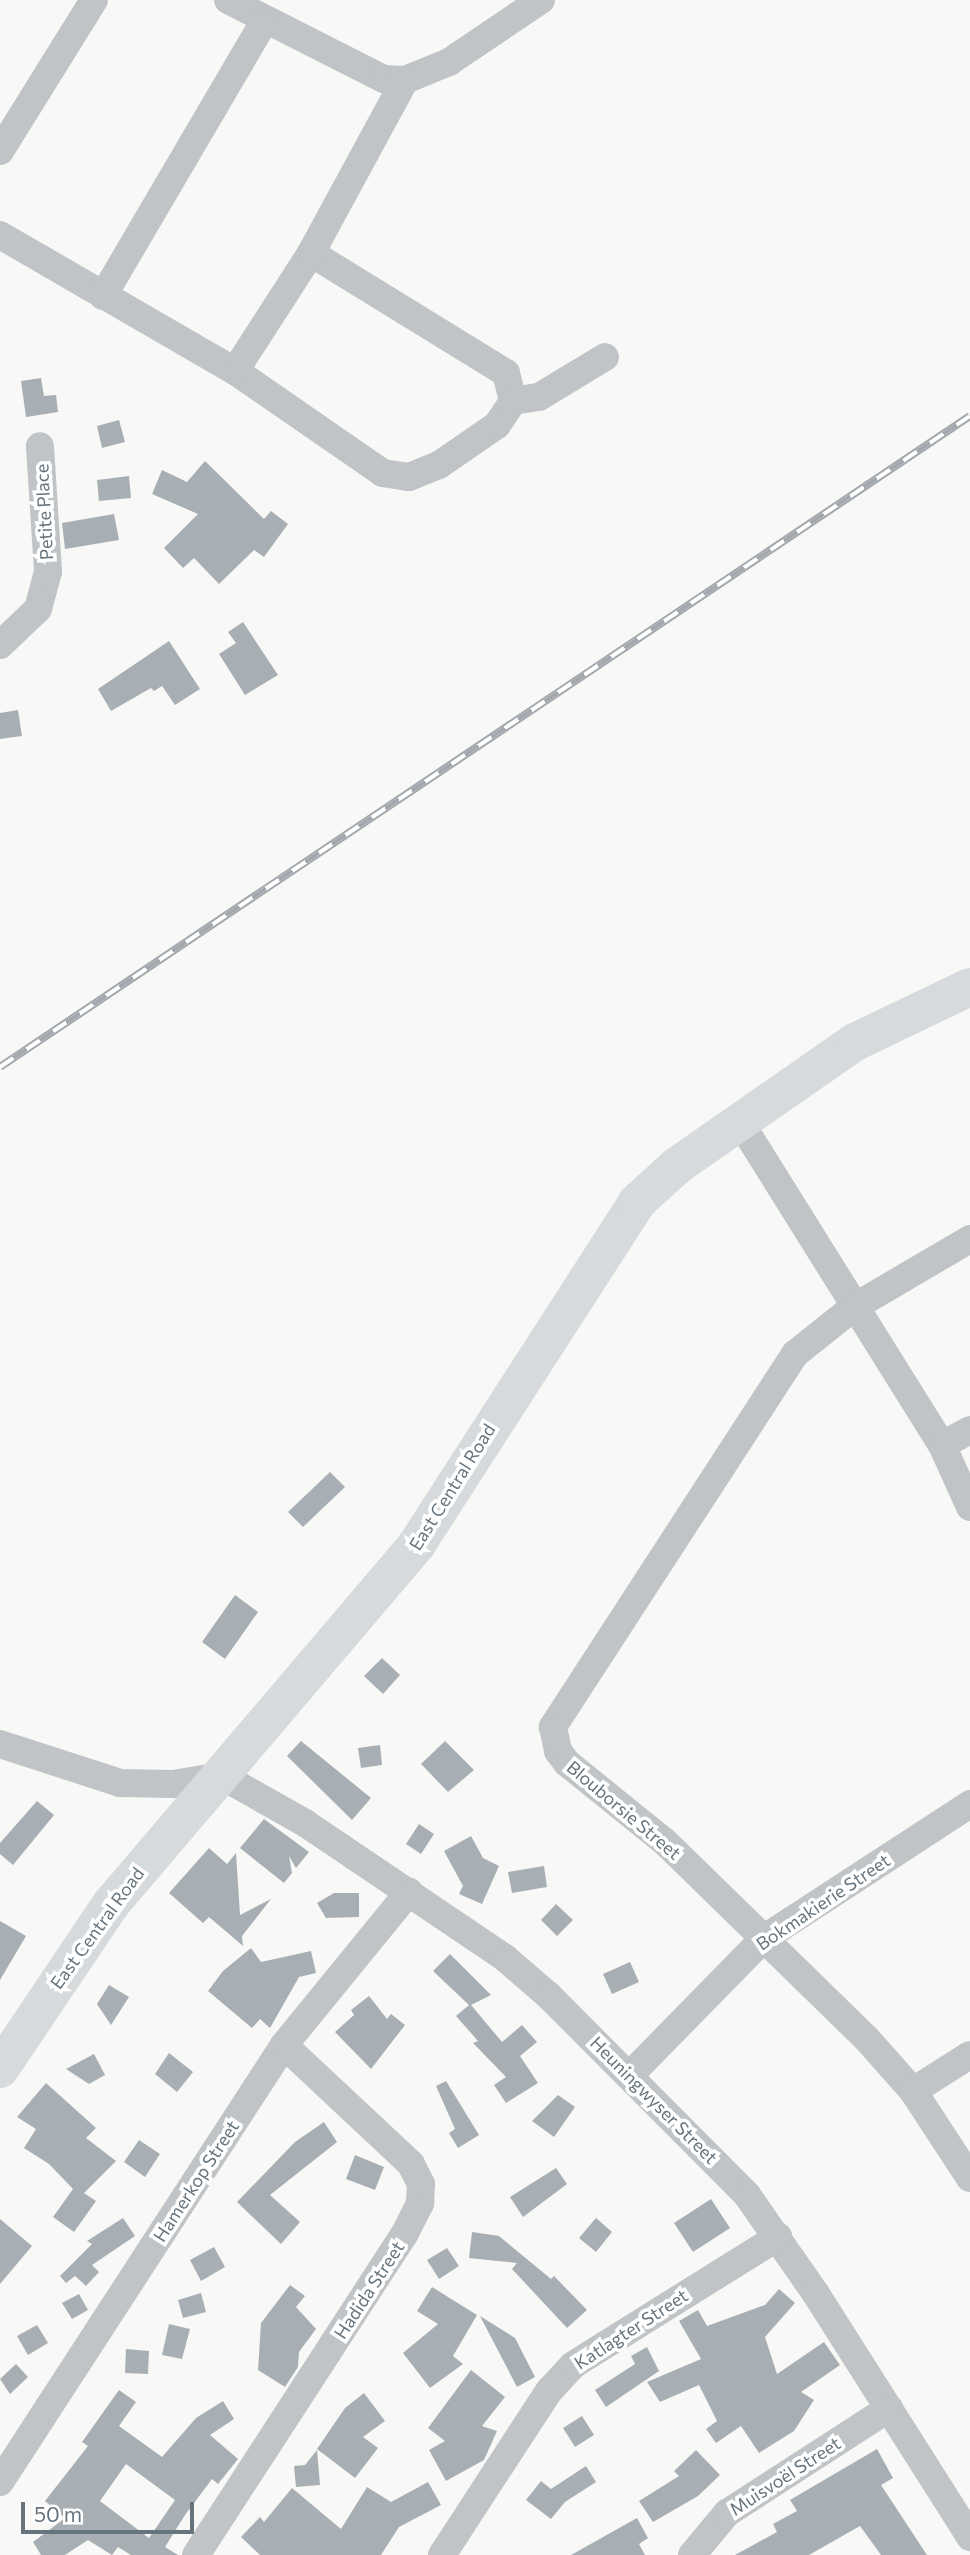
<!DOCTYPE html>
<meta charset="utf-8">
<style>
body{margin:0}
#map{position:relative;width:970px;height:2555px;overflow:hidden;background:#f8f8f6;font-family:Commissioner,sans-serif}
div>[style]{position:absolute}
.building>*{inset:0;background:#a8afb4}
.street>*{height:28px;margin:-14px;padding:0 14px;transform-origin:14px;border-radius:14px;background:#c0c4c7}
.secondary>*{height:38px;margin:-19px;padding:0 19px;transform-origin:19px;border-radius:19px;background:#d6dadd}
.rail>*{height:8px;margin-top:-4px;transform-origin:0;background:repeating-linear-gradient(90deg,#fff 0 16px,#a2a8ad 0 32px);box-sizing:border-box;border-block:2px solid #a2a8ad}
span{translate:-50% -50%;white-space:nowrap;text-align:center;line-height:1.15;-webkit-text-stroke:7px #fff;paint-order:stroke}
.street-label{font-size:18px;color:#66747e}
.scale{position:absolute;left:21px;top:2502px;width:173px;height:32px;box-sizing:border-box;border:4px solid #66747e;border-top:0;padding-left:9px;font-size:21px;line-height:24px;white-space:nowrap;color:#66747e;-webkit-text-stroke:5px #fff;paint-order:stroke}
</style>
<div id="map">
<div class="building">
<i style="clip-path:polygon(41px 378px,44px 396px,56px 395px,58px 412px,26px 417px,21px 381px)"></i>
<i style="clip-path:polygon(119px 420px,125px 442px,102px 448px,97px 426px)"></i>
<i style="clip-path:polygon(205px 461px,264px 519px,271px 511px,288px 524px,264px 557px,254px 550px,219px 584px,194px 558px,183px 568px,164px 548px,198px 514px,152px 494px,162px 470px,187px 482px)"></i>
<i style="clip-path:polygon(129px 476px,131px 498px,99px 501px,97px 480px)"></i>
<i style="clip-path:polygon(114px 514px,119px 540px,65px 549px,62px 523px)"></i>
<i style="clip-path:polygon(243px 622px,278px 675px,245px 695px,219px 654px,236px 643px,228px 632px)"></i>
<i style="clip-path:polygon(169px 641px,200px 689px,175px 705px,162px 686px,154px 691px,151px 688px,111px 711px,98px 689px)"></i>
<i style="clip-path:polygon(18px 710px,22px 736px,0 739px,0 713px)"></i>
<i style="clip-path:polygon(330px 1472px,345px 1487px,303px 1527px,288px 1512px)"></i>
<i style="clip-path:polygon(235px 1595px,258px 1612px,225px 1659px,202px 1642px)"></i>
<i style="clip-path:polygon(382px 1658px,400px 1675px,383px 1694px,364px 1676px)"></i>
<i style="clip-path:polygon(301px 1741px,371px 1798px,352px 1820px,287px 1756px)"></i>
<i style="clip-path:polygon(445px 1741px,474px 1770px,448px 1792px,421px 1764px)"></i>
<i style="clip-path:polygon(380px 1745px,382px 1765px,361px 1768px,358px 1748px)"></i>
<i style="clip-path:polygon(37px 1801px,54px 1815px,13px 1865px,0 1854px,0 1843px)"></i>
<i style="clip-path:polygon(264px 1819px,309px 1852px,296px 1868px,289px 1856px,292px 1873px,284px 1883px,240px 1848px)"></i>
<i style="clip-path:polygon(419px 1824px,434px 1834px,421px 1854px,406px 1844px)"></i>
<i style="clip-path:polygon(471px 1836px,483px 1858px,499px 1866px,482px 1904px,459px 1894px,463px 1886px,444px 1851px)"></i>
<i style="clip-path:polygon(209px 1848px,227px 1864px,236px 1853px,240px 1915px,271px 1899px,242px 1936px,243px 1946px,209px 1917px,203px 1923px,169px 1893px)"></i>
<i style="clip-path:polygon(544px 1866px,547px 1887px,512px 1893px,508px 1872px)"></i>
<i style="clip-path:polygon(334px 1893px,359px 1893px,359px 1917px,326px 1918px,317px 1903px)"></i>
<i style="clip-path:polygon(556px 1904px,573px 1920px,557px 1936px,541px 1920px)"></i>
<i style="clip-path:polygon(0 1921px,26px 1936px,0 1980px)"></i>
<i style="clip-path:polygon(251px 1948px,261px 1962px,311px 1951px,316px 1973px,299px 1977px,270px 2028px,260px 2019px,252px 2028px,208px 1991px,223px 1971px)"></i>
<i style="clip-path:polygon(450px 1954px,491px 1995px,471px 2005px,502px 2042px,522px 2025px,537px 2042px,520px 2056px,538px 2083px,506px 2103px,494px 2085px,506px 2077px,473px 2043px,478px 2041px,456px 2016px,469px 2005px,433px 1971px)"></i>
<i style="clip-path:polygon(630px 1962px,639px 1982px,612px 1994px,603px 1974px)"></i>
<i style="clip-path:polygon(109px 1985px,129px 1997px,111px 2025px,97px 2004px)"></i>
<i style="clip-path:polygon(369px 1996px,387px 2019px,391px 2014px,405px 2025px,371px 2069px,335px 2032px,354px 2015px,351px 2010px)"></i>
<i style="clip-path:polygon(169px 2053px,193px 2072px,177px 2092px,155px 2074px)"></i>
<i style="clip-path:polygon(94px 2054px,105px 2075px,89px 2084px,66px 2069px)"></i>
<i style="clip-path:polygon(446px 2081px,479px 2135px,458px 2148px,449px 2133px,455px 2129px,436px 2086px)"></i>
<i style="clip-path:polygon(46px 2083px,96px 2128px,86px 2138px,116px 2161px,84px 2193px,96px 2201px,74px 2232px,53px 2217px,73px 2189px,49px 2164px,24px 2148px,36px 2129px,17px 2117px)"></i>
<i style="clip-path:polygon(558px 2095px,575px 2107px,554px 2137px,532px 2121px)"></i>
<i style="clip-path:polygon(324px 2122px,337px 2142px,270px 2195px,300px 2222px,281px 2244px,237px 2202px,295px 2142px)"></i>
<i style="clip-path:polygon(139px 2140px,160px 2154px,145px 2177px,124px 2162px)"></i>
<i style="clip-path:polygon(355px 2155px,384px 2167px,375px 2190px,346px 2179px)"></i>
<i style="clip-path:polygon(556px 2168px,567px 2184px,523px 2217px,510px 2197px)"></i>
<i style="clip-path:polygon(711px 2199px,730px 2228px,693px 2252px,674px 2223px)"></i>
<i style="clip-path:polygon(123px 2218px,135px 2236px,92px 2265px,99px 2272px,86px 2286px,75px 2276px,66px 2283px,60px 2276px,92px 2244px,87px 2241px)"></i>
<i style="clip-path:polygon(596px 2218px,612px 2232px,596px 2252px,579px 2238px)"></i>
<i style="clip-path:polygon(0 2219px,32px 2246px,0 2284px)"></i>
<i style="clip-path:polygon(472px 2232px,499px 2236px,551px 2279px,554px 2276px,587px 2310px,567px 2328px,512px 2269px,517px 2263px,469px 2258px)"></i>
<i style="clip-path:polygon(214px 2247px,225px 2267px,201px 2281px,190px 2260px)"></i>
<i style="clip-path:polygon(447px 2248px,459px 2266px,439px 2279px,427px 2260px)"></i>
<i style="clip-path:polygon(290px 2285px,305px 2296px,296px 2307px,316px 2329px,299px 2352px,298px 2367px,285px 2387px,258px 2370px,261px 2323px)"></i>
<i style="clip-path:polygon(432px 2287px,477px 2315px,453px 2356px,463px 2364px,430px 2388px,403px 2353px,438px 2324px,417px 2311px)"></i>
<i style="clip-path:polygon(779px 2289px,795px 2303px,765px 2337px,777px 2374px,824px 2342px,840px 2365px,801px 2392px,814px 2400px,794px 2431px,759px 2453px,741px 2426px,716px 2443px,706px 2429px,717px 2421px,699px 2385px,660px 2402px,647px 2382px,701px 2359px,679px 2321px,698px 2310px,707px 2326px,765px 2305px)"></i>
<i style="clip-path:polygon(201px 2293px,206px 2312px,183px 2318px,178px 2300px)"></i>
<i style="clip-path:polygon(79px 2294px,88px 2310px,72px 2319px,62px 2303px)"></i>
<i style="clip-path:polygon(480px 2316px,515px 2338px,535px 2377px,517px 2387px)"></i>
<i style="clip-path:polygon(169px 2324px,190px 2329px,182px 2359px,162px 2355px)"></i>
<i style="clip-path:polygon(37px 2325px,48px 2343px,28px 2355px,17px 2336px)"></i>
<i style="clip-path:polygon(647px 2347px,659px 2371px,606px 2407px,595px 2390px,635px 2364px,631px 2356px)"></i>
<i style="clip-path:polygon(126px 2349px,149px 2351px,148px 2374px,125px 2373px)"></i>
<i style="clip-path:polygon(16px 2364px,28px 2377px,10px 2394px,0 2379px)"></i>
<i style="clip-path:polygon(471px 2370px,505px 2397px,482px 2426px,497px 2431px,484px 2460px,446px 2481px,429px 2450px,445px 2441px,428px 2428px)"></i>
<i style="clip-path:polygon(evenodd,119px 2390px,136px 2402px,119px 2426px,162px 2457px,196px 2418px,223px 2401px,234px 2419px,210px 2435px,238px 2459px,218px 2484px,212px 2479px,185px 2515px,165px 2547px,178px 2555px,131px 2555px,118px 2547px,112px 2555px,88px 2540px,65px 2555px,41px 2555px,33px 2542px,65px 2518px,45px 2501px,88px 2446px,82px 2442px,119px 2390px,126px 2464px,175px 2500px,149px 2538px,100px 2501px,126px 2464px)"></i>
<i style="clip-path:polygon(364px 2393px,385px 2421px,363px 2437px,378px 2448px,355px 2478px,317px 2449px,345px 2408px)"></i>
<i style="clip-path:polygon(582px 2416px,594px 2435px,575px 2447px,563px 2428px)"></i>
<i style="clip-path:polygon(877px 2449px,893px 2478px,881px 2485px,927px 2555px,881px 2555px,860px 2526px,809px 2555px,735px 2555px,777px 2532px,773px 2524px,797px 2511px,790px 2500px)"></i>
<i style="clip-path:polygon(317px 2450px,320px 2485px,296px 2487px,294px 2466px,305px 2465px)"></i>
<i style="clip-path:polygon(696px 2450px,720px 2475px,698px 2496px,653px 2522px,639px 2501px,679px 2476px,674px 2471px)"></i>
<i style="clip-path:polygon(586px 2466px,596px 2482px,565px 2502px,551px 2519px,526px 2500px,541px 2481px,551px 2489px)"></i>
<i style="clip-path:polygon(428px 2482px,441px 2505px,399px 2527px,381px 2555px,260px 2555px,241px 2537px,260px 2517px,264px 2522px,292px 2488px,341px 2529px,367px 2487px,391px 2502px)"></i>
<i style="clip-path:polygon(637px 2518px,648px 2538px,639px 2544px,645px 2555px,571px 2555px)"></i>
</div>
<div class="street">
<i style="left:228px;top:0;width:175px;rotate:26.9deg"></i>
<i style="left:384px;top:79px;width:21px;rotate:3deg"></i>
<i style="left:405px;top:80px;width:48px;rotate:-22.2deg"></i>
<i style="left:449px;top:62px;width:111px;rotate:-34deg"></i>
<i style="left:0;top:151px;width:178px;rotate:-58.1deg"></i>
<i style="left:0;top:235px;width:272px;rotate:30.1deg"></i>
<i style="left:235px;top:371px;width:180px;rotate:34.6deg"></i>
<i style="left:383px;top:473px;width:26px;rotate:9deg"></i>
<i style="left:409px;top:477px;width:32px;rotate:-22deg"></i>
<i style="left:439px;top:465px;width:70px;rotate:-34.6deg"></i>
<i style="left:497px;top:425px;width:29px;rotate:-56deg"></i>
<i style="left:513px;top:401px;width:29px;rotate:-104deg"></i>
<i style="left:506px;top:373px;width:229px;rotate:-148.4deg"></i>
<i style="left:103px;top:296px;width:318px;rotate:-59.6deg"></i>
<i style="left:235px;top:371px;width:140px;rotate:-57.2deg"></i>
<i style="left:311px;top:253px;width:197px;rotate:-61.5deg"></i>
<i style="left:513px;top:401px;width:26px;rotate:-9deg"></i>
<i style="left:539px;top:397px;width:77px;rotate:-31.2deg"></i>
<i style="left:0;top:645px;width:52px;rotate:-43.5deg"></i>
<i style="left:38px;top:609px;width:39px;rotate:-75deg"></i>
<i style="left:48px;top:571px;width:125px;rotate:-93.7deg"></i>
<i style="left:740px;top:1122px;width:381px;rotate:58deg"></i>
<i style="left:942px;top:1445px;width:68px;rotate:65.7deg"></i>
<i style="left:970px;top:1239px;width:134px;rotate:149.6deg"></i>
<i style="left:854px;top:1307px;width:75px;rotate:141.5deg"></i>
<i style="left:795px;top:1354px;width:445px;rotate:123deg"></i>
<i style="left:553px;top:1727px;width:25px;rotate:78deg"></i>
<i style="left:558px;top:1751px;width:15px;rotate:53deg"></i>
<i style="left:567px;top:1763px;width:126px;rotate:38.9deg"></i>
<i style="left:665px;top:1842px;width:281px;rotate:44.3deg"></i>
<i style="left:866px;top:2038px;width:71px;rotate:48.4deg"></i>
<i style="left:913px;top:2091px;width:104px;rotate:56.8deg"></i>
<i style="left:942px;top:1445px;width:32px;rotate:-28deg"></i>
<i style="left:0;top:1744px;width:126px;rotate:18deg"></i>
<i style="left:120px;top:1783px;width:53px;rotate:1.1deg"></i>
<i style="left:173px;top:1784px;width:50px;rotate:-9.3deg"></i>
<i style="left:222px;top:1776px;width:95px;rotate:29.5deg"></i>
<i style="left:305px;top:1823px;width:241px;rotate:34deg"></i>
<i style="left:505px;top:1958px;width:58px;rotate:40.8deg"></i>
<i style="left:549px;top:1996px;width:281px;rotate:45.1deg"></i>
<i style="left:747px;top:2195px;width:121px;rotate:55.1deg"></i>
<i style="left:816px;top:2294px;width:288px;rotate:57.6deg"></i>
<i style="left:630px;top:2075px;width:190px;rotate:-45.6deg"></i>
<i style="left:763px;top:1939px;width:247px;rotate:-33.1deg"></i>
<i style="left:913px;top:2091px;width:67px;rotate:-32.3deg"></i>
<i style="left:0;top:2482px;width:521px;rotate:-56.98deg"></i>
<i style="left:284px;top:2045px;width:198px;rotate:-50.8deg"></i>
<i style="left:196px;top:2555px;width:382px;rotate:-57deg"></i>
<i style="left:404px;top:2235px;width:36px;rotate:-63deg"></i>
<i style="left:420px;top:2203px;width:19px;rotate:-87deg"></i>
<i style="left:421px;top:2184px;width:22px;rotate:-117deg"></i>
<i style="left:411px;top:2164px;width:174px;rotate:-136.9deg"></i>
<i style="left:442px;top:2555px;width:196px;rotate:-56.9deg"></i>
<i style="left:549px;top:2391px;width:35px;rotate:-47deg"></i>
<i style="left:573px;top:2365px;width:242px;rotate:-32deg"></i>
<i style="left:692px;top:2555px;width:55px;rotate:-50.2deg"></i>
<i style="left:727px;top:2513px;width:193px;rotate:-32.9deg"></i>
</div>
<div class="secondary">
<i style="left:0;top:2069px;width:199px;rotate:-56.1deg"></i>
<i style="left:111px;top:1904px;width:472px;rotate:-49.6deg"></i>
<i style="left:417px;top:1544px;width:407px;rotate:-57.2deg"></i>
<i style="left:637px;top:1202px;width:55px;rotate:-42.1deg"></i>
<i style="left:678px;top:1165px;width:216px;rotate:-34.8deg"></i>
<i style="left:855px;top:1042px;width:127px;rotate:-25.6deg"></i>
</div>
<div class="rail">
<i style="left:0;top:1067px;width:1168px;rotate:-33.87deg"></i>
</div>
<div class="street-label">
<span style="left:44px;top:512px;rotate:-93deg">Petite Place</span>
<span style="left:452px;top:1487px;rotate:-58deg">East Central Road</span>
<span style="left:624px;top:1810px;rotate:40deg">Blouborsie Street</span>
<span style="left:823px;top:1902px;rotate:-34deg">Bokmakierie Street</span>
<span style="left:97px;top:1928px;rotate:-54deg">East Central Road</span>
<span style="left:654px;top:2100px;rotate:45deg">Heuningwyser Street</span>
<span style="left:196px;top:2181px;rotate:-57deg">Hamerkop Street</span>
<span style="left:369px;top:2290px;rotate:-57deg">Hadida Street</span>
<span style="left:631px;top:2329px;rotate:-33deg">Katlagter Street</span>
<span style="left:785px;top:2476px;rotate:-33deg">Muisvoël Street</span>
</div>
<div class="scale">50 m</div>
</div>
